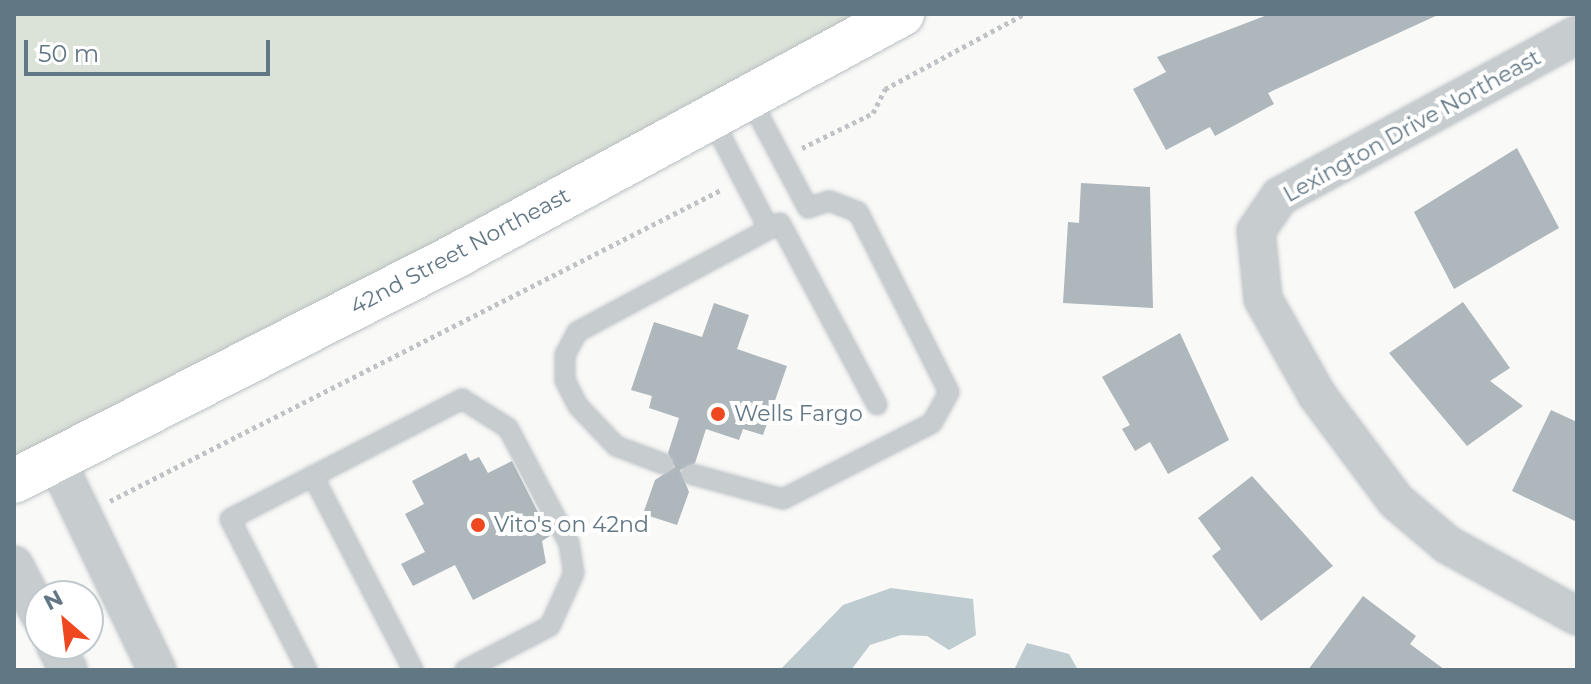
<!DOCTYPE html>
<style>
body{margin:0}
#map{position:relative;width:1591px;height:684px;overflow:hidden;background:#f9f9f7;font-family:Montserrat,sans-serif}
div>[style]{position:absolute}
.green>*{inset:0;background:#dbe2d8}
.water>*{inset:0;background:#becbcf}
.building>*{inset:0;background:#adb7bc}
.path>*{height:5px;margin-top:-2.5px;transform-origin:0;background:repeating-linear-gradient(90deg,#c0c3c5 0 4px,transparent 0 8px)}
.roads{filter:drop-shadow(0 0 2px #b9bfc3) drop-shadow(0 0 2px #b9bfc3)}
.service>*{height:18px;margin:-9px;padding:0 9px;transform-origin:9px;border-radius:9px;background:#c7cccf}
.minor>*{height:36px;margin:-18px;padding:0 18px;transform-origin:18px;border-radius:18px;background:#c7cccf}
.secondary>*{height:44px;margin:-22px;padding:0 22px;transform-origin:22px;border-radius:22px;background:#fff}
.dots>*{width:22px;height:22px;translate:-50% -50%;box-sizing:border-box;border:4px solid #fff;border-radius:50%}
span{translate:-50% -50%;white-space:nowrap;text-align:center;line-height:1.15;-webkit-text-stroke:8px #fff;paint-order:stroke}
.street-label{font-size:22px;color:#627784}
.poi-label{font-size:22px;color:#627784}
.left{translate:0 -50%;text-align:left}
.frame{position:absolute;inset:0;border:16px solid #627784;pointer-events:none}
.north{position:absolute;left:24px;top:580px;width:80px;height:80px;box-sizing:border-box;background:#fff;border:2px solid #c0c9ce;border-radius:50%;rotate:332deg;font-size:22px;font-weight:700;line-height:32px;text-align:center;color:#627784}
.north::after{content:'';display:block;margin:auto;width:28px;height:36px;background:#ef4821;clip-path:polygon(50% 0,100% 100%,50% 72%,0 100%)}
.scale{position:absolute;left:24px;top:40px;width:246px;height:36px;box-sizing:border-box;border:4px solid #627784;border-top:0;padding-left:10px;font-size:24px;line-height:28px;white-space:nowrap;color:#627784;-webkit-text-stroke:6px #fff;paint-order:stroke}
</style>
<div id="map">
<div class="green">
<i style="clip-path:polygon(14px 14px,902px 14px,14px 481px)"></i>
</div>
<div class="water">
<i style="clip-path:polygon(891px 588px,973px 599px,976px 635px,949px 650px,927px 636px,901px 635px,870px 645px,851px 670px,780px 670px,843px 605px)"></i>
<i style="clip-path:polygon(1027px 643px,1069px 654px,1078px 670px,1014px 670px)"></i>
</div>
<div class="building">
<i style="clip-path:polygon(1270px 14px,1440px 14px,1268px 93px,1274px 104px,1215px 136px,1210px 127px,1166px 150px,1133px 89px,1166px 72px,1157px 57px)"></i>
<i style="clip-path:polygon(1517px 148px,1559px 228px,1454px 289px,1414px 212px)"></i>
<i style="clip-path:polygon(1081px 183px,1150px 187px,1153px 308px,1063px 303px,1068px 222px,1079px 223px)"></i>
<i style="clip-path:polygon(1463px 302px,1510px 368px,1490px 381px,1523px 406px,1467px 446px,1389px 353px)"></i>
<i style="clip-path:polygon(714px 303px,749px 315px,737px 349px,787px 366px,763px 435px,743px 429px,739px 440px,706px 429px,695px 463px,680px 470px,689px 492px,677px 525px,643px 514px,655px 480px,675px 467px,668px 453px,679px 418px,649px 408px,652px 396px,631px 390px,654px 322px,702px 337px)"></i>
<i style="clip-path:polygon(1180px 333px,1229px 440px,1168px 474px,1150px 442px,1135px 451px,1122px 429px,1130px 425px,1102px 377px)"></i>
<i style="clip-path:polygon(1551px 410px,1577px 422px,1577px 522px,1512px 491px)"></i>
<i style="clip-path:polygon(466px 453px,470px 461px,479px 457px,488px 473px,512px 461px,550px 536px,542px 541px,546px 563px,473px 600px,455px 565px,413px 586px,401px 564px,425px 552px,405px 514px,424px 504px,412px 481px)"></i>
<i style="clip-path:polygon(1252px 476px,1333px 566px,1261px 621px,1212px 556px,1221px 549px,1198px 518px)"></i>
<i style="clip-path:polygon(1363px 596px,1416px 636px,1410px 644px,1445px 670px,1308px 670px)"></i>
</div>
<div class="path">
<i style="left:802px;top:148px;width:79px;rotate:-26.2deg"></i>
<i style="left:873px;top:113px;width:27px;rotate:-63deg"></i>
<i style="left:885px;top:89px;width:158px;rotate:-28.3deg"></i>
<i style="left:110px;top:501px;width:686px;rotate:-26.98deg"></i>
</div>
<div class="roads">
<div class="service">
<i style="left:780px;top:223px;width:206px;rotate:61.9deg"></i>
<i style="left:664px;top:464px;width:51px;rotate:-159.4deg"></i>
<i style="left:616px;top:446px;width:55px;rotate:-133.5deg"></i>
<i style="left:578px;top:406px;width:29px;rotate:-117deg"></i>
<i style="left:565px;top:380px;width:25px;rotate:-90deg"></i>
<i style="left:565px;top:355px;width:26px;rotate:-62deg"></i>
<i style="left:577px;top:332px;width:218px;rotate:-28.2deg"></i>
<i style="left:769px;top:229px;width:126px;rotate:-117.4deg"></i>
<i style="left:691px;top:474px;width:95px;rotate:15.2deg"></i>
<i style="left:783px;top:499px;width:167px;rotate:-27deg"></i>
<i style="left:932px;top:423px;width:35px;rotate:-61deg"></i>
<i style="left:949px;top:392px;width:202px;rotate:-116.8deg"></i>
<i style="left:858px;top:212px;width:31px;rotate:-159deg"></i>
<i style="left:829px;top:201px;width:22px;rotate:162deg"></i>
<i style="left:808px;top:208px;width:126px;rotate:-118deg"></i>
<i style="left:313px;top:476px;width:168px;rotate:-27.3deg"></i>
<i style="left:462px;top:399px;width:54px;rotate:32.2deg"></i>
<i style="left:508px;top:428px;width:130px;rotate:62.1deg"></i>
<i style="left:569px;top:543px;width:30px;rotate:81deg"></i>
<i style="left:574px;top:573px;width:58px;rotate:114.4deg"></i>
<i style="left:550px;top:626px;width:96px;rotate:152.6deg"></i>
<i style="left:307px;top:670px;width:169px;rotate:-117deg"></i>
<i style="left:230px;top:519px;width:93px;rotate:-27.4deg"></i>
<i style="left:313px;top:476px;width:218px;rotate:62.7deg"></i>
</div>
<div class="minor">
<i style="left:1577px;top:35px;width:338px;rotate:151.5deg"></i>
<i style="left:1280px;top:196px;width:42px;rotate:124.4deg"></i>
<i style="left:1256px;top:231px;width:68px;rotate:84.1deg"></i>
<i style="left:1263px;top:299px;width:110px;rotate:60.6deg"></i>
<i style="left:1317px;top:395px;width:132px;rotate:53.3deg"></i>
<i style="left:1396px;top:501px;width:68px;rotate:40.2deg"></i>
<i style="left:1448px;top:545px;width:147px;rotate:28.8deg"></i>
<i style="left:56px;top:460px;width:233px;rotate:64.3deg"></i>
<i style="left:14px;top:565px;width:56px;rotate:62.5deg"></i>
<i style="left:55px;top:644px;width:29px;rotate:63deg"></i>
</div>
<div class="secondary">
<i style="left:14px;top:481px;width:500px;rotate:-27deg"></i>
<i style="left:459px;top:254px;width:504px;rotate:-28.45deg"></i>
</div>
</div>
<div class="dots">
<i style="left:718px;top:414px;background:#ef4821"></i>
<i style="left:478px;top:525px;background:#ef4821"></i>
</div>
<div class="street-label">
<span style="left:1412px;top:126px;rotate:-29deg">Lexington Drive Northeast</span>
<span style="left:460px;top:251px;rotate:-28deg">42nd Street Northeast</span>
</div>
<div class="poi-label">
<span class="left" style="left:734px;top:414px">Wells Fargo</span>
<span class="left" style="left:494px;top:525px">Vito's on 42nd</span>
</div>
<div class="frame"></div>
<div class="north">N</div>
<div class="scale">50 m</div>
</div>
